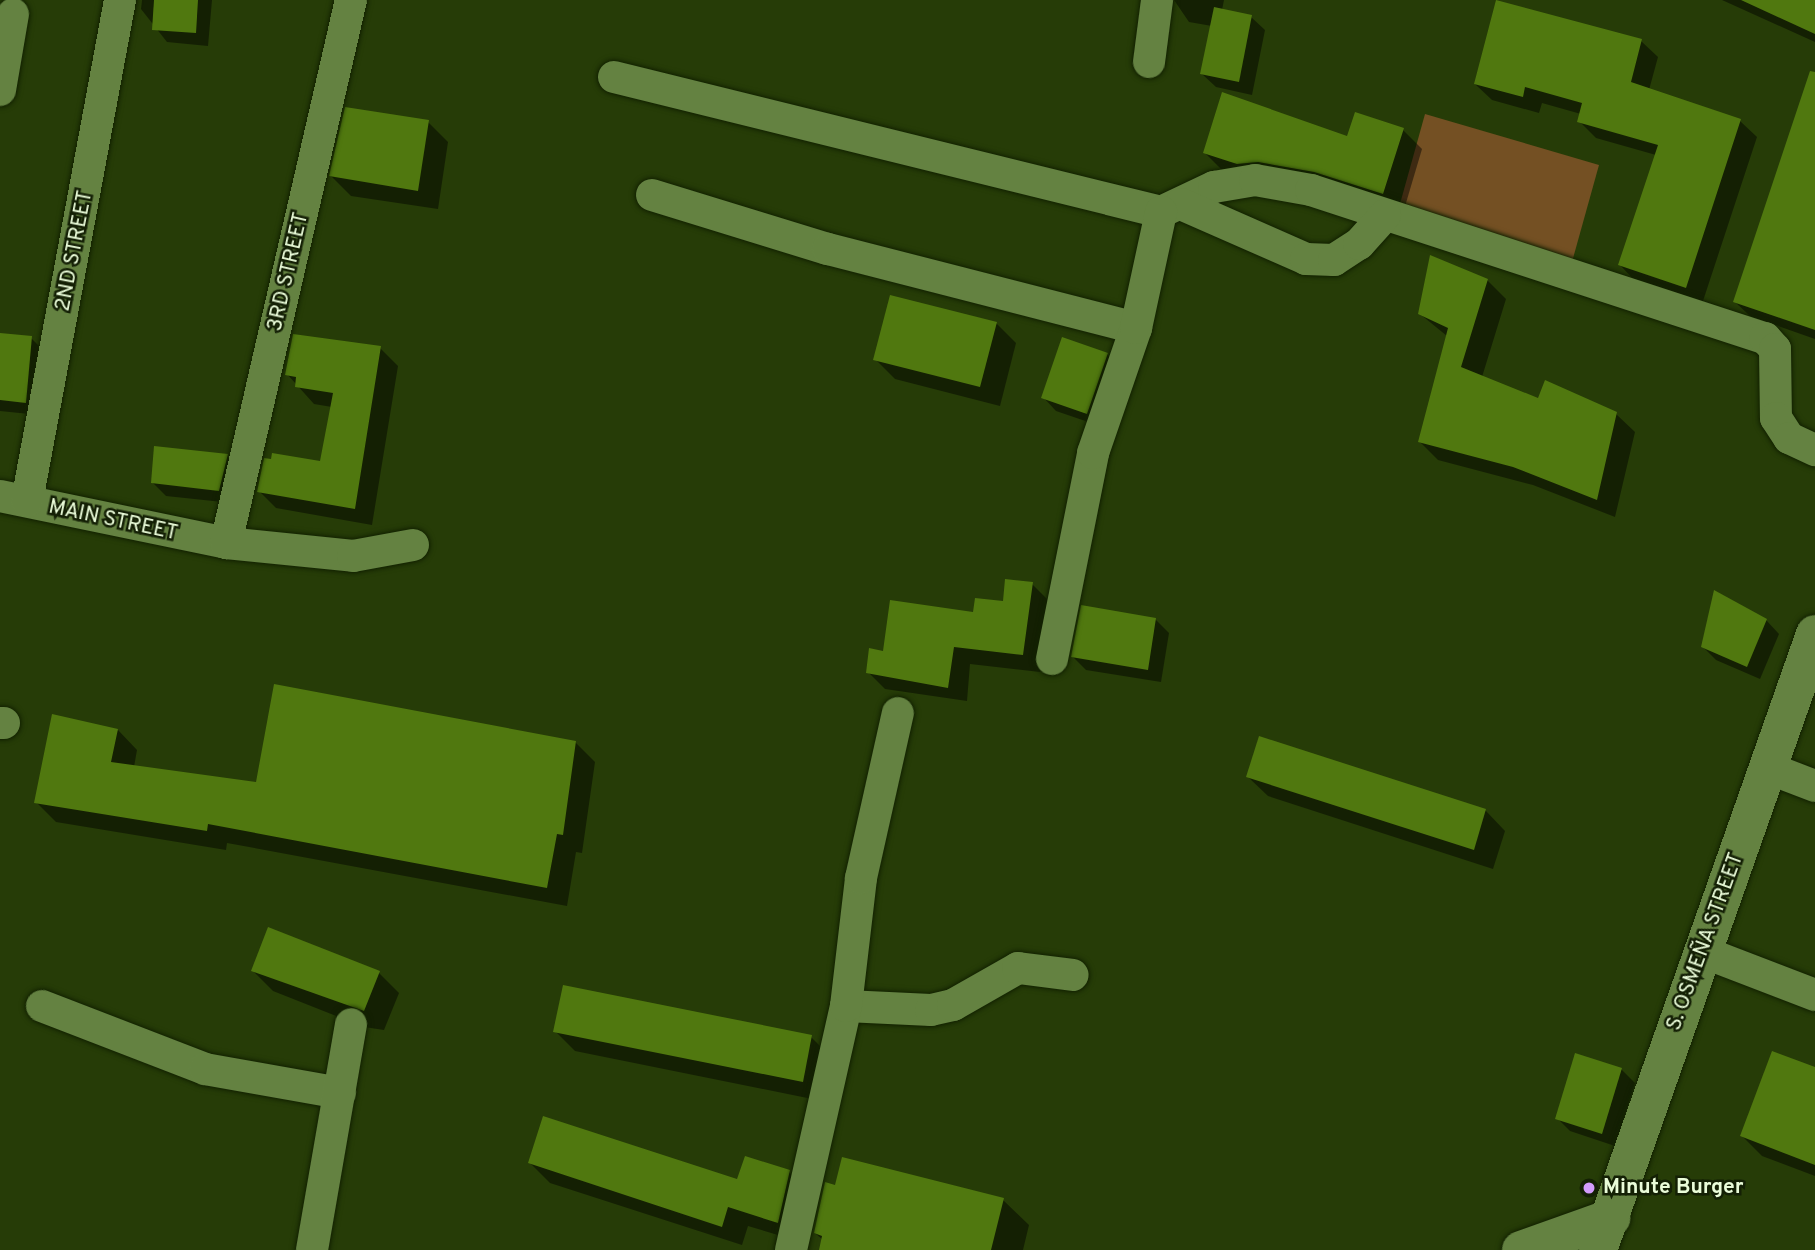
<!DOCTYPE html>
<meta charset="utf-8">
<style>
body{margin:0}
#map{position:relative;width:1815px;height:1250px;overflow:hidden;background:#263c07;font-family:Overpass,sans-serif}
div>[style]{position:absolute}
.green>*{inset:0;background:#745023}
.shadow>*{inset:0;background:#0007}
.building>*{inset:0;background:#50780f}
.roads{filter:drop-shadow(0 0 2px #122100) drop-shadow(0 0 2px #122100)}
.minor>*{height:32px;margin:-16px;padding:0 16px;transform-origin:16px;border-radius:16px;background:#648241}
.tertiary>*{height:38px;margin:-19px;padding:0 19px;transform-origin:19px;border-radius:19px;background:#648241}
.dots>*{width:19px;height:19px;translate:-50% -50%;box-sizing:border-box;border:4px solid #142005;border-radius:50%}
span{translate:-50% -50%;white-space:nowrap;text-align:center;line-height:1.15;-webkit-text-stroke:5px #142005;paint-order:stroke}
.street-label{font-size:21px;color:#eafcd9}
.poi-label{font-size:21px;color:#eafcd9;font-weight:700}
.left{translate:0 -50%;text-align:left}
</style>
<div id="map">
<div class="green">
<i style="clip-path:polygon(1425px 114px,1599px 165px,1572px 262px,1398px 211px)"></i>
</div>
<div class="shadow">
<i style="clip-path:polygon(142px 0,212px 0,208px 46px,167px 42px,141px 9px)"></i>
<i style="clip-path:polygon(1174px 0,1224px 0,1222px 10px,1251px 17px,1265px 30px,1252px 95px,1216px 87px,1202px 74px,1212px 26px,1189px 22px)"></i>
<i style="clip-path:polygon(1722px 0,1815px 0,1815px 42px)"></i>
<i style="clip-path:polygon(1641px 41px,1658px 57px,1649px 90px,1740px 121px,1757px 137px,1702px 304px,1636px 282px,1620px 265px,1656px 155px,1596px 138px,1579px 121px,1581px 114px,1542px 103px,1539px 113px,1492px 100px,1475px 84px)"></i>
<i style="clip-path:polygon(1815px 88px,1815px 339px,1750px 316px,1735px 302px)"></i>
<i style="clip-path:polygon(428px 122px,448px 142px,438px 209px,351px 196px,331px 176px)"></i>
<i style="clip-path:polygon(1403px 130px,1422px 149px,1403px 213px,1225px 173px,1205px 153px)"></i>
<i style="clip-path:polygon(1487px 280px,1506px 299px,1482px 377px,1539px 400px,1616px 414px,1635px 432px,1615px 517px,1533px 485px,1438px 460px,1420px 442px,1447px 336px,1420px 314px)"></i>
<i style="clip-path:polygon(996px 323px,1016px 343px,1000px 406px,895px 379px,875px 359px)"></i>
<i style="clip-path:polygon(0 335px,31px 338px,44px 351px,39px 415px,0 411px)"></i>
<i style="clip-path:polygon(380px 348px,398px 366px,372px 525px,276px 508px,259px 491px,321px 463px,332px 407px,314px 404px,287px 374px)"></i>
<i style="clip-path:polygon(1107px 354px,1120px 368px,1100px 426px,1056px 411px,1043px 397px)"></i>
<i style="clip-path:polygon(227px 456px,240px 469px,232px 503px,166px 496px,152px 482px)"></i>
<i style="clip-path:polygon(1032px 584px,1049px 601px,1040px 672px,970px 664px,967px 701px,885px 689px,868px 672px,1004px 603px)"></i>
<i style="clip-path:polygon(1156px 620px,1169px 633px,1161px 682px,1086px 670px,1073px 657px)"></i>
<i style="clip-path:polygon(1766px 620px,1779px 634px,1760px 679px,1716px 660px,1703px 647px)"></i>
<i style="clip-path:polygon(118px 730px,137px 750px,134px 767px,258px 784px,575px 742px,595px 762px,582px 853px,576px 852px,567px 906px,227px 843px,226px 850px,56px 822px,36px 802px)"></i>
<i style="clip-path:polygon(1260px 739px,1486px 811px,1505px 831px,1493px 869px,1268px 796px,1248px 777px)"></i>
<i style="clip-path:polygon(253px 971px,379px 973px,399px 993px,384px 1030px,364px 1027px,273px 991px)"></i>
<i style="clip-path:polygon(555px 1031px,811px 1037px,831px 1057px,822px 1101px,575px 1051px)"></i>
<i style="clip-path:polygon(1576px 1055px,1622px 1070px,1635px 1083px,1615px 1146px,1570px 1131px,1557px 1118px)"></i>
<i style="clip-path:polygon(1815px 1069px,1815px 1176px,1762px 1156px,1742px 1136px)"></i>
<i style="clip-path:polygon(530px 1163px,738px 1182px,789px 1172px,809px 1192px,798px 1241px,748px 1226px,742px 1245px,550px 1183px)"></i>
<i style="clip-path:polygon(836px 1187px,1003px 1200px,1029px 1225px,1023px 1250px,820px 1250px,823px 1240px,815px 1233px)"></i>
</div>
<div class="building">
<i style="clip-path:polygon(154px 0,198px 0,196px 33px,152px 30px)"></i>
<i style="clip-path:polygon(1496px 0,1642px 39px,1631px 82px,1741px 119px,1686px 288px,1618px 265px,1658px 145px,1577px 122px,1582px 103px,1525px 87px,1523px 97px,1474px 84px)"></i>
<i style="clip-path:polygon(1741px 0,1815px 0,1815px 34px)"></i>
<i style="clip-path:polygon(1214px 7px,1252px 15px,1239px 82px,1200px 74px)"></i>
<i style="clip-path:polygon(1810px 71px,1815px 72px,1815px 330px,1733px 302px)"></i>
<i style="clip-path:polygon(1222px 92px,1347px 136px,1355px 112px,1404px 128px,1383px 194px,1314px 172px,1258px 162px,1237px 164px,1203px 153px)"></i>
<i style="clip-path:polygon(345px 107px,429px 120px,418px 191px,329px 176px)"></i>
<i style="clip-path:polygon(1430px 255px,1488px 279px,1461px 367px,1538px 398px,1545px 380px,1617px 412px,1597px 500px,1513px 467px,1418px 442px,1448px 328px,1418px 314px)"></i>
<i style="clip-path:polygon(890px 295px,997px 322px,980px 387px,873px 360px)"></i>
<i style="clip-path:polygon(0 333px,32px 336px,26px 403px,0 400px)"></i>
<i style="clip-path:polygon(293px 334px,381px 346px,355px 509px,257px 492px,264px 458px,271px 459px,272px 453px,320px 461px,333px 393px,295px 387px,296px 377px,285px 375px)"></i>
<i style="clip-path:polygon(1062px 337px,1108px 353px,1087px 414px,1041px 398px)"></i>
<i style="clip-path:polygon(154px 446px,228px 454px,219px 491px,151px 483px)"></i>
<i style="clip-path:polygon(1005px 579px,1033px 582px,1023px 655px,954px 647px,948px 688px,866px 673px,869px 648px,883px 651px,890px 600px,973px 612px,975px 598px,1003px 601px)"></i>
<i style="clip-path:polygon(1714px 590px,1767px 619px,1747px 667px,1701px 647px)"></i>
<i style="clip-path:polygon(1081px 605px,1156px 618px,1148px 670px,1071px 657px)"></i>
<i style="clip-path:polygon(274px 684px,576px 741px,563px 835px,557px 834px,547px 888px,208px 824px,207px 831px,34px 803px,52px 714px,118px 729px,111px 762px,256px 782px)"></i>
<i style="clip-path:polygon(1259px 736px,1486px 809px,1474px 850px,1246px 777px)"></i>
<i style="clip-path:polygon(268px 927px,380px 971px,364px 1011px,251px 971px)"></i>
<i style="clip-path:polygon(563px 985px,812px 1035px,803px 1082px,553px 1032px)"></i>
<i style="clip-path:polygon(1772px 1051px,1815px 1067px,1815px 1165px,1740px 1136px)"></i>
<i style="clip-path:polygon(1575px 1053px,1622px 1068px,1602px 1134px,1555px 1119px)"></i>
<i style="clip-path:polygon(543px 1116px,737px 1179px,745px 1156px,790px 1170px,778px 1223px,728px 1207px,722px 1227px,528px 1163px)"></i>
<i style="clip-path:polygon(842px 1157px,1004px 1198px,991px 1250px,819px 1250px,822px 1236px,814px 1233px,825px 1182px,835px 1185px)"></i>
</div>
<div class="roads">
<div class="minor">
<i style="left:1149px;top:62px;width:63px;rotate:-82.6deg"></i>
<i style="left:614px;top:77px;width:563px;rotate:13.86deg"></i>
<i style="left:1161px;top:212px;width:59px;rotate:-25.3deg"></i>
<i style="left:1214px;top:187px;width:42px;rotate:-9.7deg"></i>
<i style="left:1255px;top:180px;width:57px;rotate:10.1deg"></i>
<i style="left:1311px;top:190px;width:478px;rotate:18.1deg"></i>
<i style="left:1765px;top:338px;width:15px;rotate:48deg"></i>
<i style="left:1775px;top:349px;width:69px;rotate:89.2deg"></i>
<i style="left:1776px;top:418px;width:24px;rotate:57deg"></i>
<i style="left:1789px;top:438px;width:29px;rotate:25deg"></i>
<i style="left:0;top:90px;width:77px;rotate:-80.3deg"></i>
<i style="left:652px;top:195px;width:184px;rotate:17.1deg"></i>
<i style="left:828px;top:249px;width:318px;rotate:14.4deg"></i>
<i style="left:1181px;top:204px;width:137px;rotate:23.7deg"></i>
<i style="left:1306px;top:259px;width:28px;rotate:2deg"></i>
<i style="left:1334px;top:260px;width:30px;rotate:-33deg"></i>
<i style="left:1359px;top:244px;width:39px;rotate:-48deg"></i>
<i style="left:0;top:496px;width:231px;rotate:11.7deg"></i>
<i style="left:226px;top:543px;width:128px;rotate:5.8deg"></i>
<i style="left:353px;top:556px;width:61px;rotate:-10.4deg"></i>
<i style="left:27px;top:501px;width:510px;rotate:-79.48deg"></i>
<i style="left:226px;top:543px;width:557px;rotate:-77.04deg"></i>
<i style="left:1052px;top:659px;width:210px;rotate:-78.7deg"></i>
<i style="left:1093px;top:453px;width:132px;rotate:-71deg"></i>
<i style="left:1136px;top:328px;width:119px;rotate:-77.8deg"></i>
<i style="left:0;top:723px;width:4px"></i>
<i style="left:1768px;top:768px;width:50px;rotate:21deg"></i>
<i style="left:1703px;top:952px;width:120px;rotate:21deg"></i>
<i style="left:42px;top:1006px;width:175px;rotate:21.1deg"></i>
<i style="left:205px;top:1069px;width:137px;rotate:10.1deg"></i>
<i style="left:846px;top:1006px;width:85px;rotate:2.7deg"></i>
<i style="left:931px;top:1010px;width:23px;rotate:-13deg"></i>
<i style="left:953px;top:1005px;width:75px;rotate:-29.6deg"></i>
<i style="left:1018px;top:968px;width:55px;rotate:7.3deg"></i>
<i style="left:312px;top:1250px;width:229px;rotate:-80.2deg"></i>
<i style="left:791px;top:1250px;width:250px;rotate:-77.3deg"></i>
<i style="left:846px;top:1006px;width:129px;rotate:-83.3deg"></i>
<i style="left:861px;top:878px;width:169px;rotate:-77.4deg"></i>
</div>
<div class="tertiary">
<i style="left:1521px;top:1250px;width:96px;rotate:-19.6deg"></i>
<i style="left:1598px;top:1250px;width:653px;rotate:-70.59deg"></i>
</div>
</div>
<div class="dots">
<i style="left:1589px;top:1188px;background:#d39cfc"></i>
</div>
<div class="street-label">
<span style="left:75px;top:251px;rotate:-79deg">2ND STREET</span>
<span style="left:289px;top:272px;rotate:-77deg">3RD STREET</span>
<span style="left:113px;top:521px;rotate:12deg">MAIN STREET</span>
<span style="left:1706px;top:942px;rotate:-70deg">S. OSMEÑA STREET</span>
</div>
<div class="poi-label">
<span class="left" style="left:1603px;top:1188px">Minute Burger</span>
</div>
</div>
